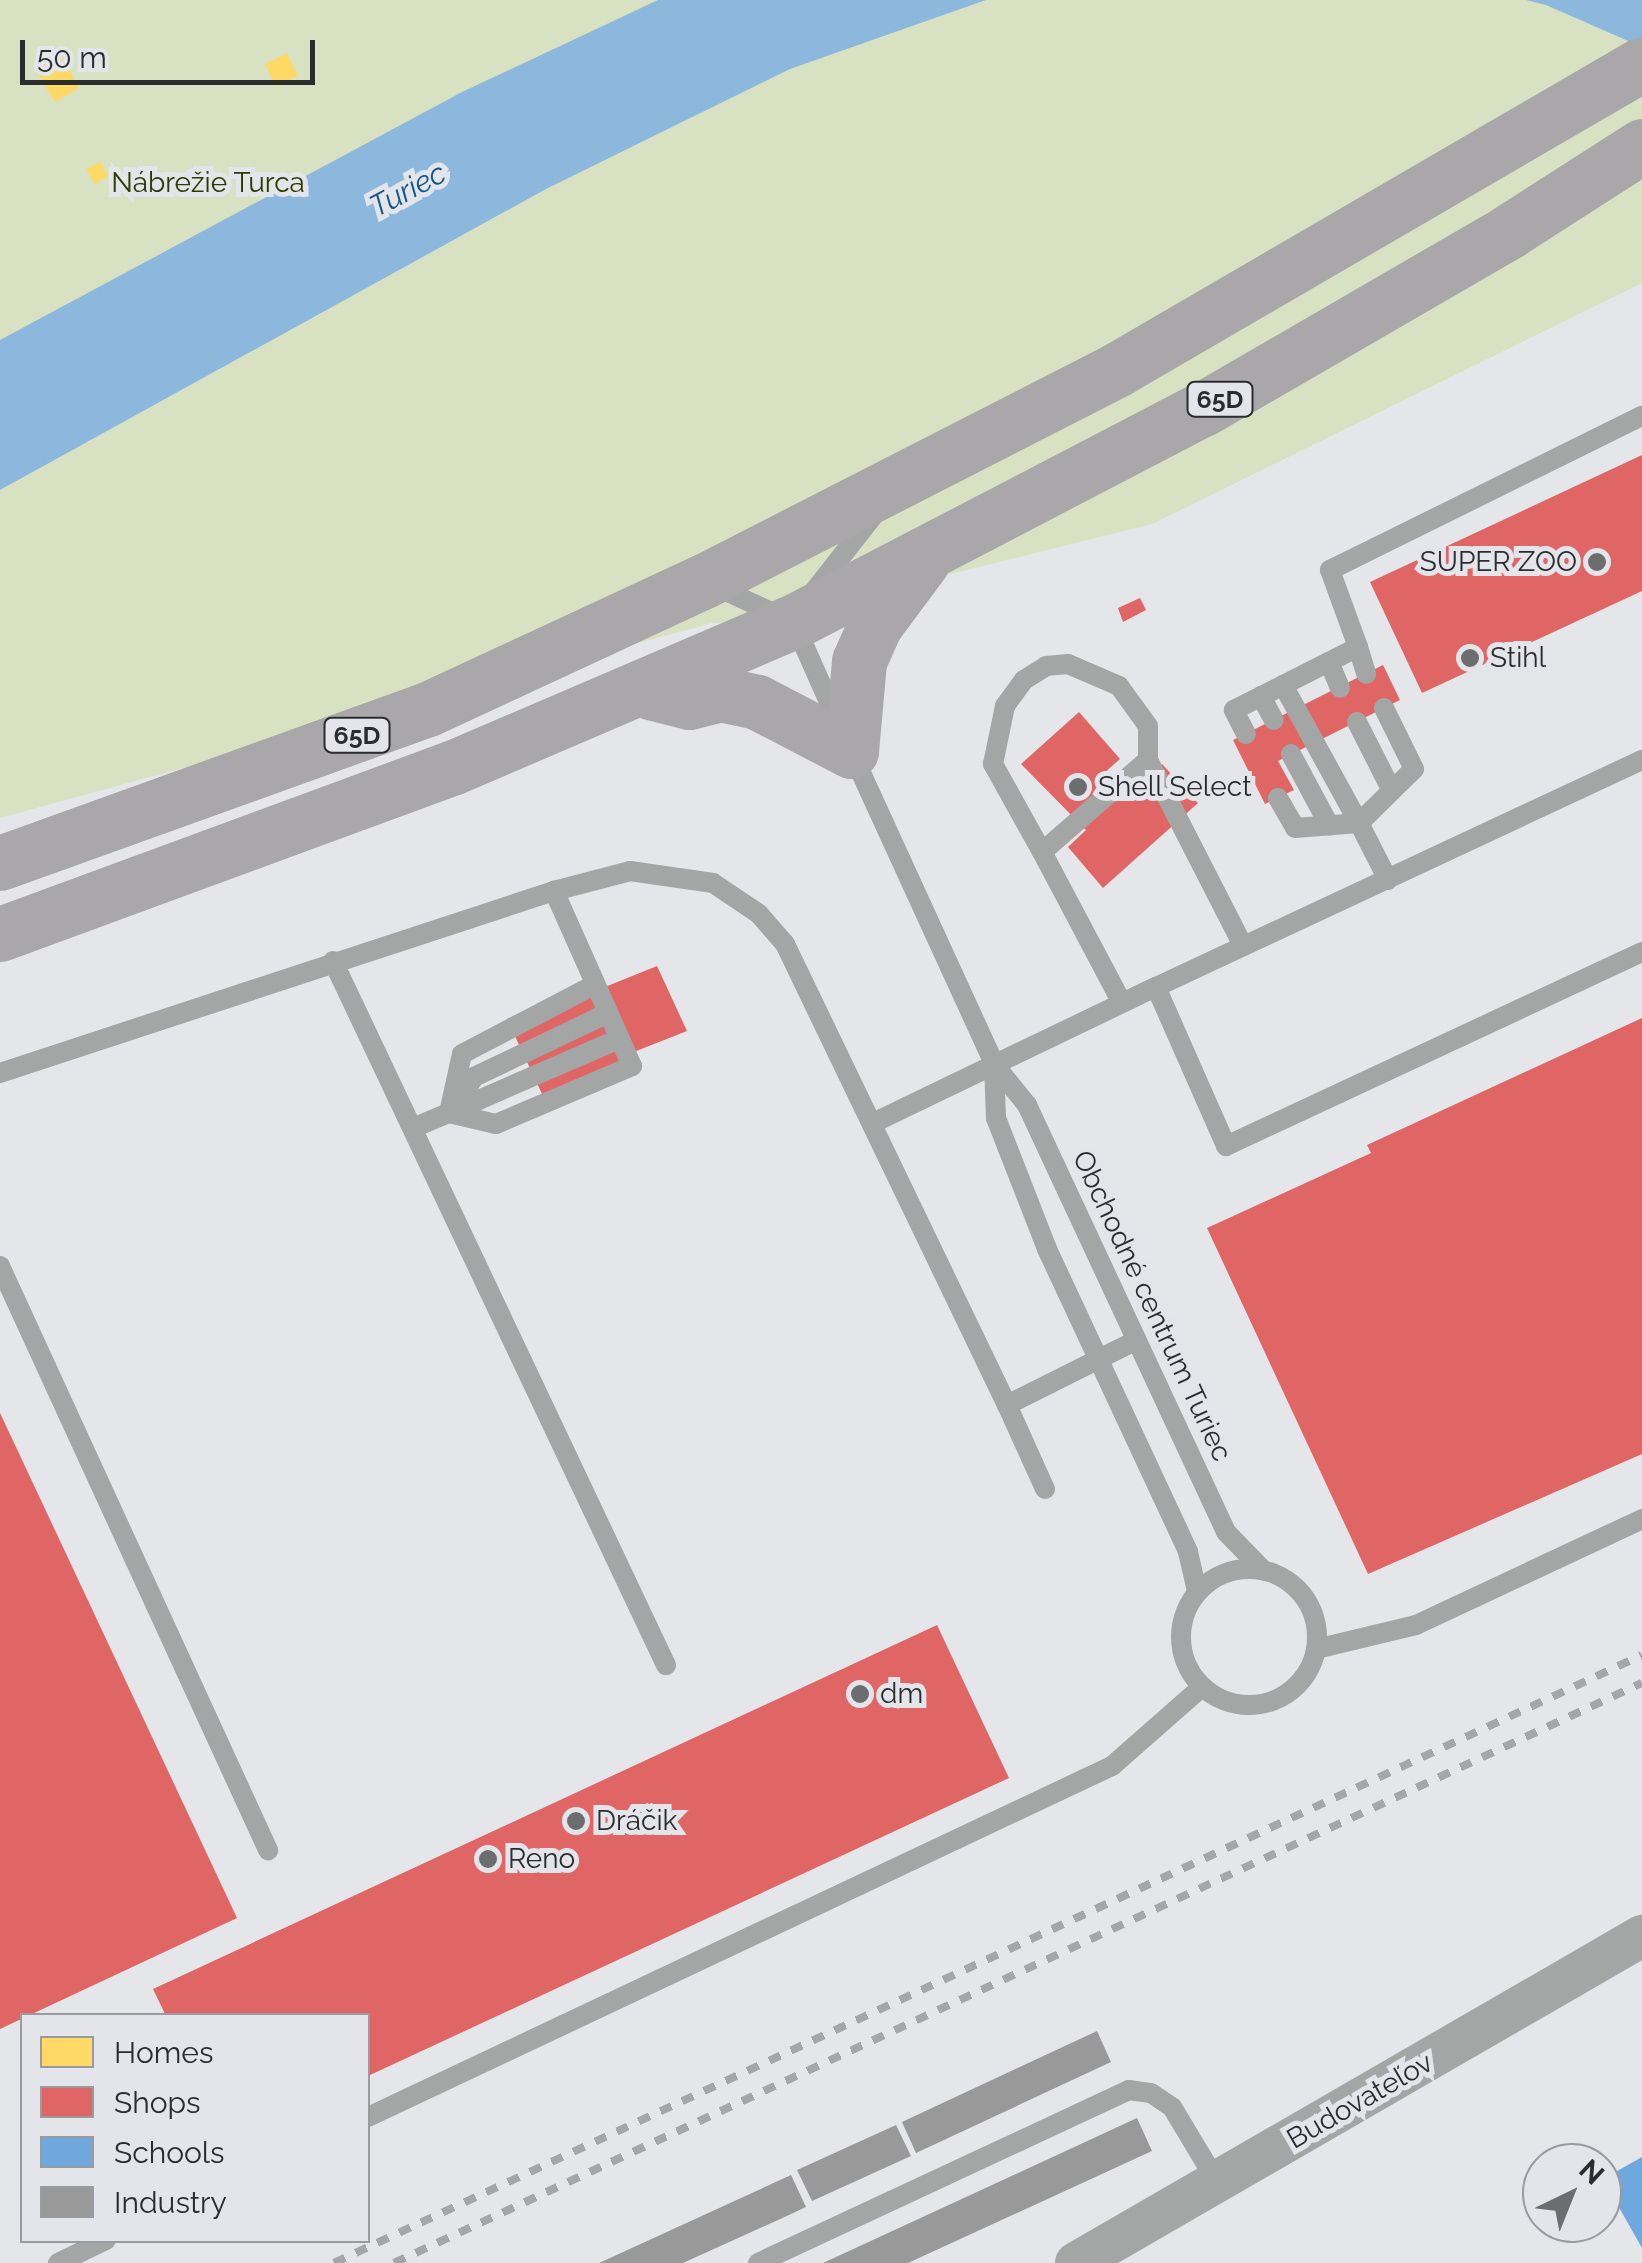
<!DOCTYPE html>
<meta charset="utf-8">
<style>
body{margin:0}
#map{position:relative;width:1642px;height:2263px;overflow:hidden;background:#e5e6e9;font-family:Raleway,sans-serif}
div>[style]{position:absolute}
.green>*{inset:0;background:#d8e1c1}
.water>*{inset:0;background:#8db8de}
.homes>*{inset:0;background:#ffd966}
.shops>*{inset:0;background:#e06666}
.schools>*{inset:0;background:#6fa8dc}
.industry>*{inset:0;background:#999}
.lane>*{height:20px;margin:-10px;padding:0 10px;transform-origin:10px;border-radius:10px;background:#a4a5a5}
.lane>.ring{margin:-10px;padding:0;box-sizing:content-box;background:none;border:20px solid #a4a5a5;border-radius:50%}
.street>*{height:42px;margin:-21px;padding:0 21px;transform-origin:21px;border-radius:21px;background:#a4a5a5}
.primary>*{height:55px;margin:-27.5px;padding:0 27.5px;transform-origin:27.5px;border-radius:27.5px;background:#a9a7a9}
.rail>*{height:8px;margin-top:-4px;transform-origin:0;background:repeating-linear-gradient(90deg,#a6a6a8 0 12px,transparent 0 24px)}
.dots>*{width:28px;height:28px;translate:-50% -50%;box-sizing:border-box;border:5px solid #e3e5eb;border-radius:50%}
span{translate:-50% -50%;white-space:nowrap;text-align:center;line-height:1.15;-webkit-text-stroke:10px #e3e5eb;paint-order:stroke}
.shield-label span{padding:2px 8px;background:#e3e5eb;border:2px solid;border-radius:8px;-webkit-text-stroke-width:0}
.shield-label{font-size:25px;color:#2b2c2e;font-weight:700}
.park-label{font-size:28px;color:#313b01}
.poi-label{font-size:28px;color:#2b2c2e}
.right{translate:-100% -50%;text-align:right}
.left{translate:0 -50%;text-align:left}
.street-label{font-size:28px;color:#2b2c2e}
.water-label{font-size:30px;color:#105688;font-style:italic}
.legend{position:absolute;left:20px;top:2013px;width:350px;height:230px;box-sizing:border-box;background:#e3e5eb;border:2px solid #999b9f;margin:0;padding:12px 18px;list-style:none;font-size:30px;color:#2b2c2e}
.legend li{display:flex;align-items:center;gap:20px;height:50px}
.legend b{width:50px;border:2px solid #999b9f}
.north{position:absolute;left:1522px;top:2143px;width:100px;height:100px;box-sizing:border-box;background:#e3e5eb;border:2px solid #999b9f;border-radius:50%;rotate:43deg;font-size:28px;font-weight:700;line-height:40px;text-align:center;color:#2b2c2e}
.north::after{content:'';display:block;margin:auto;width:35px;height:45px;background:#6c6d6f;clip-path:polygon(50% 0,100% 100%,50% 72%,0 100%)}
.scale{position:absolute;left:20px;top:40px;width:295px;height:45px;box-sizing:border-box;border:5px solid #2b2c2e;border-top:0;padding-left:12px;font-size:30px;line-height:35px;white-space:nowrap;color:#2b2c2e;-webkit-text-stroke:8px #e3e5eb;paint-order:stroke}
</style>
<div id="map">
<div class="green">
<i style="clip-path:polygon(0 0,1642px 0,1642px 283px,1152px 524px,752px 623px,712px 623px,0 818px)"></i>
</div>
<div class="water">
<i style="clip-path:polygon(658px 0,986px 0,790px 69px,546px 189px,0 490px,0 340px,462px 92px)"></i>
<i style="clip-path:polygon(1526px 0,1642px 0,1642px 47px,1546px 5px)"></i>
</div>
<div class="homes">
<i style="clip-path:polygon(287px 53px,298px 76px,276px 87px,265px 64px)"></i>
<i style="clip-path:polygon(60px 54px,79px 88px,55px 102px,35px 69px)"></i>
<i style="clip-path:polygon(100px 162px,108px 176px,95px 184px,86px 169px)"></i>
</div>
<div class="shops">
<i style="clip-path:polygon(1642px 455px,1642px 591px,1422px 693px,1370px 582px)"></i>
<i style="clip-path:polygon(1140px 598px,1146px 610px,1123px 622px,1118px 608px)"></i>
<i style="clip-path:polygon(1383px 665px,1400px 700px,1278px 761px,1294px 790px,1265px 804px,1233px 740px)"></i>
<i style="clip-path:polygon(1079px 712px,1120px 759px,1103px 774px,1125px 797px,1162px 764px,1198px 803px,1103px 888px,1068px 847px,1086px 830px,1021px 764px)"></i>
<i style="clip-path:polygon(657px 966px,687px 1031px,621px 1057px,629px 1074px,550px 1111px,507px 1019px,585px 983px,590px 993px)"></i>
<i style="clip-path:polygon(1642px 1018px,1642px 1454px,1368px 1574px,1207px 1228px,1371px 1153px,1367px 1145px)"></i>
<i style="clip-path:polygon(0 1413px,237px 1918px,0 2029px)"></i>
<i style="clip-path:polygon(937px 1625px,1009px 1778px,368px 2076px,368px 2016px,166px 2016px,153px 1989px)"></i>
</div>
<div class="schools">
<i style="clip-path:polygon(1642px 2157px,1642px 2248px,1603px 2179px)"></i>
</div>
<div class="industry">
<i style="clip-path:polygon(1097px 2031px,1111px 2062px,916px 2153px,902px 2122px)"></i>
<i style="clip-path:polygon(1137px 2118px,1152px 2151px,908px 2263px,823px 2263px)"></i>
<i style="clip-path:polygon(896px 2125px,911px 2156px,812px 2201px,797px 2170px)"></i>
<i style="clip-path:polygon(791px 2175px,806px 2207px,789px 2215px,683px 2263px,599px 2263px)"></i>
</div>
<div class="lane">
<i style="left:713px;top:585px;width:76px;rotate:24.9deg"></i>
<i style="left:808px;top:599px;width:105px;rotate:-51.9deg"></i>
<i style="left:794px;top:623px;width:106px;rotate:66.1deg"></i>
<i style="left:1358px;top:647px;width:28px;rotate:73deg"></i>
<i style="left:1329px;top:662px;width:28px;rotate:67deg"></i>
<i style="left:1283px;top:685px;width:158px;rotate:61.2deg"></i>
<i style="left:1359px;top:823px;width:77px;rotate:-44.5deg"></i>
<i style="left:1414px;top:769px;width:68px;rotate:-116.2deg"></i>
<i style="left:1261px;top:696px;width:27px;rotate:62deg"></i>
<i style="left:1357px;top:722px;width:77px;rotate:63.1deg"></i>
<i style="left:1246px;top:734px;width:27px;rotate:-117deg"></i>
<i style="left:1234px;top:710px;width:139px;rotate:-26.9deg"></i>
<i style="left:1358px;top:647px;width:82px;rotate:-110deg"></i>
<i style="left:1330px;top:570px;width:348px;rotate:-26.3deg"></i>
<i style="left:851px;top:751px;width:344px;rotate:65.4deg"></i>
<i style="left:994px;top:1064px;width:53px;rotate:51.2deg"></i>
<i style="left:1027px;top:1105px;width:471px;rotate:65deg"></i>
<i style="left:1226px;top:1532px;width:52px;rotate:45.8deg"></i>
<i style="left:1291px;top:754px;width:81px;rotate:61.8deg"></i>
<i style="left:1278px;top:798px;width:34px;rotate:60deg"></i>
<i style="left:1295px;top:828px;width:64px;rotate:-4.5deg"></i>
<i style="left:1359px;top:823px;width:64px;rotate:63deg"></i>
<i style="left:1042px;top:852px;width:101px;rotate:-119.1deg"></i>
<i style="left:993px;top:764px;width:59px;rotate:-78.3deg"></i>
<i style="left:1005px;top:706px;width:32px;rotate:-54deg"></i>
<i style="left:1024px;top:680px;width:26px;rotate:-32deg"></i>
<i style="left:1046px;top:666px;width:22px;rotate:-5deg"></i>
<i style="left:1068px;top:664px;width:56px;rotate:23.3deg"></i>
<i style="left:1119px;top:686px;width:49px;rotate:54.1deg"></i>
<i style="left:1148px;top:726px;width:34px;rotate:90deg"></i>
<i style="left:333px;top:961px;width:779px;rotate:64.69deg"></i>
<i style="left:1156px;top:987px;width:536px;rotate:-25.04deg"></i>
<i style="left:1121px;top:1001px;width:169px;rotate:-117.9deg"></i>
<i style="left:1042px;top:852px;width:140px;rotate:-41deg"></i>
<i style="left:1148px;top:760px;width:209px;rotate:62.9deg"></i>
<i style="left:994px;top:1064px;width:54px;rotate:87.9deg"></i>
<i style="left:996px;top:1118px;width:141px;rotate:68.7deg"></i>
<i style="left:1047px;top:1249px;width:334px;rotate:65deg"></i>
<i style="left:1188px;top:1552px;width:40px;rotate:77deg"></i>
<i style="left:0;top:1073px;width:583px;rotate:-18.19deg"></i>
<i style="left:554px;top:891px;width:79px;rotate:-14.7deg"></i>
<i style="left:630px;top:871px;width:84px;rotate:8.2deg"></i>
<i style="left:713px;top:883px;width:55px;rotate:34deg"></i>
<i style="left:759px;top:914px;width:40px;rotate:49deg"></i>
<i style="left:785px;top:944px;width:512px;rotate:64.29deg"></i>
<i style="left:456px;top:1103px;width:32px;rotate:-55deg"></i>
<i style="left:474px;top:1077px;width:146px;rotate:-25.5deg"></i>
<i style="left:451px;top:1112px;width:183px;rotate:-23.5deg"></i>
<i style="left:449px;top:1113px;width:60px;rotate:-77.6deg"></i>
<i style="left:462px;top:1054px;width:147px;rotate:-27.6deg"></i>
<i style="left:873px;top:1123px;width:314px;rotate:-25.7deg"></i>
<i style="left:1156px;top:987px;width:174px;rotate:66.2deg"></i>
<i style="left:1226px;top:1146px;width:459px;rotate:-25deg"></i>
<i style="left:413px;top:1128px;width:39px;rotate:-23deg"></i>
<i style="left:449px;top:1113px;width:48px;rotate:13.2deg"></i>
<i style="left:496px;top:1124px;width:148px;rotate:-23.1deg"></i>
<i style="left:632px;top:1066px;width:192px;rotate:-114deg"></i>
<i style="left:0;top:1266px;width:643px;rotate:65.35deg"></i>
<i style="left:1045px;top:1489px;width:92px;rotate:-114.3deg"></i>
<i style="left:1007px;top:1405px;width:145px;rotate:-26.6deg"></i>
<i class="ring" style="left:1181px;top:1569px;width:116px;height:116px"></i>
<i style="left:1316px;top:1649px;width:103px;rotate:-13.5deg"></i>
<i style="left:1416px;top:1625px;width:250px;rotate:-25.1deg"></i>
<i style="left:368px;top:2117px;width:823px;rotate:-25.26deg"></i>
<i style="left:1112px;top:1766px;width:120px;rotate:-41.3deg"></i>
<i style="left:58px;top:2263px;width:53px;rotate:-25.6deg"></i>
<i style="left:758px;top:2263px;width:409px;rotate:-25deg"></i>
<i style="left:1129px;top:2090px;width:22px;rotate:8deg"></i>
<i style="left:1151px;top:2093px;width:25px;rotate:34deg"></i>
<i style="left:1172px;top:2107px;width:87px;rotate:59deg"></i>
</div>
<div class="street">
<i style="left:1076px;top:2263px;width:654px;rotate:-30.02deg"></i>
</div>
<div class="primary">
<i style="left:650px;top:692px;width:40px;rotate:14.4deg"></i>
<i style="left:689px;top:702px;width:32px;rotate:-14deg"></i>
<i style="left:720px;top:694px;width:38px;rotate:12deg"></i>
<i style="left:757px;top:702px;width:106px;rotate:27.5deg"></i>
<i style="left:851px;top:751px;width:90px;rotate:-84.9deg"></i>
<i style="left:859px;top:661px;width:39px;rotate:-66deg"></i>
<i style="left:875px;top:625px;width:79px;rotate:-53.3deg"></i>
<i style="left:0;top:863px;width:455px;rotate:-19.8deg"></i>
<i style="left:428px;top:709px;width:304px;rotate:-24.9deg"></i>
<i style="left:704px;top:581px;width:465px;rotate:-27.1deg"></i>
<i style="left:1118px;top:369px;width:606px;rotate:-30.2deg"></i>
<i style="left:0;top:934px;width:484px;rotate:-20.2deg"></i>
<i style="left:454px;top:767px;width:369px;rotate:-23.2deg"></i>
<i style="left:793px;top:622px;width:462px;rotate:-27.5deg"></i>
<i style="left:1203px;top:409px;width:353px;rotate:-30.1deg"></i>
<i style="left:1508px;top:232px;width:159px;rotate:-32.7deg"></i>
</div>
<div class="rail">
<i style="left:334px;top:2263px;width:1442px;rotate:-24.93deg"></i>
<i style="left:394px;top:2263px;width:1376px;rotate:-24.93deg"></i>
</div>
<div class="dots">
<i style="left:1597px;top:562px;background:#6c6d6f"></i>
<i style="left:1470px;top:658px;background:#6c6d6f"></i>
<i style="left:1078px;top:787px;background:#6c6d6f"></i>
<i style="left:860px;top:1694px;background:#6c6d6f"></i>
<i style="left:576px;top:1821px;background:#6c6d6f"></i>
<i style="left:488px;top:1859px;background:#6c6d6f"></i>
</div>
<div class="shield-label">
<span style="left:1220px;top:399px">65D</span>
<span style="left:357px;top:735px">65D</span>
</div>
<div class="park-label">
<span style="left:208px;top:183px">Nábrežie Turca</span>
</div>
<div class="poi-label">
<span class="right" style="left:1577px;top:562px">SUPER ZOO</span>
<span class="left" style="left:1490px;top:658px">Stihl</span>
<span class="left" style="left:1098px;top:787px">Shell Select</span>
<span class="left" style="left:880px;top:1694px">dm</span>
<span class="left" style="left:596px;top:1821px">Dráčik</span>
<span class="left" style="left:508px;top:1859px">Reno</span>
</div>
<div class="street-label">
<span style="left:1152px;top:1306px;rotate:65deg">Obchodné centrum Turiec</span>
<span style="left:1360px;top:2101px;rotate:-30deg">Budovateľov</span>
</div>
<div class="water-label">
<span style="left:408px;top:190px;rotate:-28deg">Turiec</span>
</div>
<ul class="legend">
<li><b style="height:28px;background:#ffd966"></b>Homes</li>
<li><b style="height:28px;background:#e06666"></b>Shops</li>
<li><b style="height:28px;background:#6fa8dc"></b>Schools</li>
<li><b style="height:28px;background:#999"></b>Industry</li>
</ul>
<div class="north">N</div>
<div class="scale">50 m</div>
</div>
